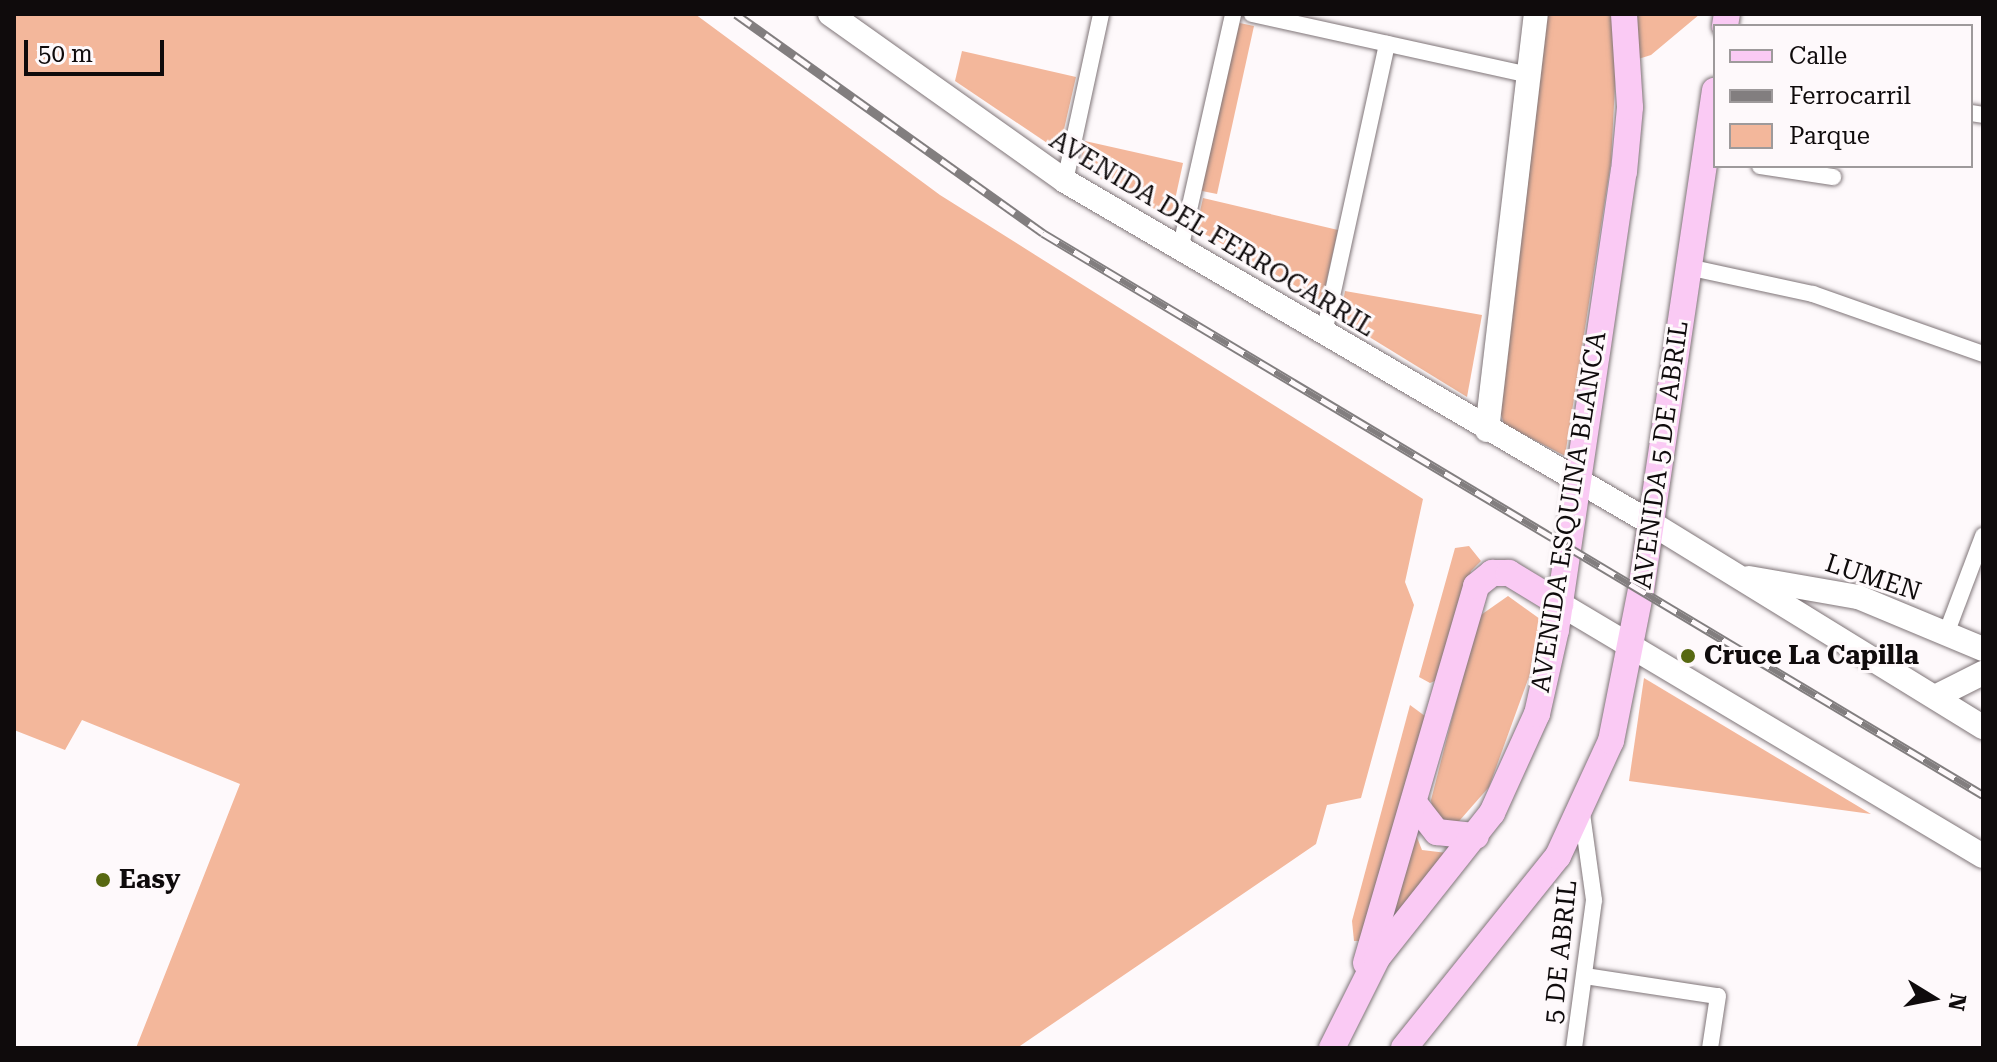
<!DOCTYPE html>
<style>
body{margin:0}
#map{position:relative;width:1997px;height:1062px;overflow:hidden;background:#fef9fb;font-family:"Roboto Serif",serif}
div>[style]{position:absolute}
.green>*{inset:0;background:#f3b79b}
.roads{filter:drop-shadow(0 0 2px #7f7578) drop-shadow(0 0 2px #7f7578)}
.street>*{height:16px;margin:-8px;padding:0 8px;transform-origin:8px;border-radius:8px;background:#fff}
.secondary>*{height:24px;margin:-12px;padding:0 12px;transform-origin:12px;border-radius:12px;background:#fff}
.primary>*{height:26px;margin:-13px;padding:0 13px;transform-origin:13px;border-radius:13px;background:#facaf4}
.rail>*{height:9px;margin-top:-4.5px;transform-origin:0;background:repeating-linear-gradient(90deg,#fef9fb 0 18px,#827e7f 0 36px);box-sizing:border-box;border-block:2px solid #827e7f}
.dots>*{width:22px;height:22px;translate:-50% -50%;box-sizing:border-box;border:4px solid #fef9fb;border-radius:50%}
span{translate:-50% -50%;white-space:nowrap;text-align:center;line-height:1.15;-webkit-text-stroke:6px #fef9fb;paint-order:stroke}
.street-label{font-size:26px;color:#0f0b0c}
.poi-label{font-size:26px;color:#0f0b0c;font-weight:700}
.left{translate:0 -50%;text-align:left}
.frame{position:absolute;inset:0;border:16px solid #0f0b0c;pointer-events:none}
.legend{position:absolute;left:1713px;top:24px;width:260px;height:144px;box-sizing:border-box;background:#fef9fb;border:2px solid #9e9a9b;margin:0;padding:10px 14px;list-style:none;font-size:24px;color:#0f0b0c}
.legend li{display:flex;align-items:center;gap:16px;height:40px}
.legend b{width:40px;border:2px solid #9e9a9b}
.north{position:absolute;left:1893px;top:958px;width:80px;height:80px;-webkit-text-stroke:6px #fef9fb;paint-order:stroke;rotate:100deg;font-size:22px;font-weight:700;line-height:32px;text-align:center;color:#0f0b0c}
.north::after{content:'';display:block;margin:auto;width:28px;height:36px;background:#0f0b0c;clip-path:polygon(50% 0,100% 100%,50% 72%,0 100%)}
.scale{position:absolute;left:24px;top:40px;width:140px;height:36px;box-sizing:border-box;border:4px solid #0f0b0c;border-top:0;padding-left:10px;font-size:24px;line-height:28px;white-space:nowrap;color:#0f0b0c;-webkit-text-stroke:6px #fef9fb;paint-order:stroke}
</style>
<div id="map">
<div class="green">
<i style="clip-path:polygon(14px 14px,695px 14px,940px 195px,1423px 499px,1405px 582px,1414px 605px,1361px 798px,1327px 805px,1316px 844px,1017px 1048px,136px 1048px,240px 784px,82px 720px,65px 750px,14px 730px)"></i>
<i style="clip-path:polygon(1546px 14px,1700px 14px,1651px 55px,1616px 66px,1611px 162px,1565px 456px,1504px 424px,1499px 408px)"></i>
<i style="clip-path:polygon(1235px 22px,1254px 26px,1217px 194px,1197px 190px)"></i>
<i style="clip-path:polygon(962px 51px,1076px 77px,1059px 151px,955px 81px)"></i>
<i style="clip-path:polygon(1085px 141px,1183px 163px,1171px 218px,1079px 167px)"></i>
<i style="clip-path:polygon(1203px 198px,1338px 230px,1322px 301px,1196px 229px)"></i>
<i style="clip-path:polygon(1345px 291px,1482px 315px,1467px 397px,1340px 319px)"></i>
<i style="clip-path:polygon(1469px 546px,1481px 561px,1471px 571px,1442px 678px,1430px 683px,1419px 677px,1455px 548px)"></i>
<i style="clip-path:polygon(1508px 596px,1540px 619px,1530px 674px,1489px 787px,1453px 828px,1433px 814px,1431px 800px,1478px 617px)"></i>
<i style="clip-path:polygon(1644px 678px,1871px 814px,1629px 781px)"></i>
<i style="clip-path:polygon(1410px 705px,1429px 719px,1368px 941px,1354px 941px,1352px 921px)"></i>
<i style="clip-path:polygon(1416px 835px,1422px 850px,1447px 853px,1396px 915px,1391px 910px)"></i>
</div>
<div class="roads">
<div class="street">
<i style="left:1252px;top:14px;width:284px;rotate:12.4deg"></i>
<i style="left:1971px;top:113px;width:12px;rotate:9deg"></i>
<i style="left:1760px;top:166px;width:74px;rotate:8.6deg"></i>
<i style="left:1065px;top:181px;width:171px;rotate:-77.8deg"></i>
<i style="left:1180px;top:250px;width:242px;rotate:-77.3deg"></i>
<i style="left:1688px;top:267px;width:128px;rotate:12.2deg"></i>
<i style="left:1813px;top:294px;width:180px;rotate:19.4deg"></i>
<i style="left:1324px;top:333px;width:296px;rotate:-77.7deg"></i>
<i style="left:1946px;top:634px;width:105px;rotate:-69.3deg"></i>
<i style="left:1585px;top:976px;width:134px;rotate:8.6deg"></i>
<i style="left:1718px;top:996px;width:53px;rotate:98.7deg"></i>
<i style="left:1574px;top:1048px;width:149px;rotate:-82.3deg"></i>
<i style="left:1594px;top:900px;width:87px;rotate:-97.9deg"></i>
</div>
<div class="secondary">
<i style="left:830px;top:14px;width:288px;rotate:35.4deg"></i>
<i style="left:1065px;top:181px;width:678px;rotate:30.27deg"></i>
<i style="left:1651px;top:523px;width:390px;rotate:31.6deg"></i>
<i style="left:1487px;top:430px;width:419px;rotate:-83.3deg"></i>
<i style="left:1749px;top:578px;width:111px;rotate:9.9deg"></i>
<i style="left:1858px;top:597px;width:135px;rotate:22.6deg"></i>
<i style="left:1560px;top:604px;width:492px;rotate:30.8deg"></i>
<i style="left:1935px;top:697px;width:54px;rotate:-26.6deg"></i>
</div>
<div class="primary">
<i style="left:1725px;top:26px;width:12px;rotate:-81deg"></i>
<i style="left:1414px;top:803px;width:37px;rotate:52deg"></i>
<i style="left:1437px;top:832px;width:39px;rotate:6deg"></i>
<i style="left:1366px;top:963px;width:393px;rotate:-73.7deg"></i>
<i style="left:1476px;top:586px;width:21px;rotate:-39deg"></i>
<i style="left:1492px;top:573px;width:17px"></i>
<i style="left:1509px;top:573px;width:60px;rotate:31.3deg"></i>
<i style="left:1332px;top:1048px;width:101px;rotate:-63.4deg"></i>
<i style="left:1377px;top:958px;width:185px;rotate:-51.6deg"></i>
<i style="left:1492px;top:813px;width:109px;rotate:-65.6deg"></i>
<i style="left:1537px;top:714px;width:86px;rotate:-77.3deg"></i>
<i style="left:1556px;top:630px;width:463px;rotate:-81.6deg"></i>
<i style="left:1624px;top:172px;width:65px;rotate:-84.7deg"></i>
<i style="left:1630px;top:107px;width:93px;rotate:-93.7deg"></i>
<i style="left:1404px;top:1048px;width:246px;rotate:-51.3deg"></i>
<i style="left:1558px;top:856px;width:127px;rotate:-65.3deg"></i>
<i style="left:1611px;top:741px;width:154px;rotate:-78.8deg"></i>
<i style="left:1641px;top:590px;width:505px;rotate:-81.58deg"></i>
</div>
</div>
<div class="rail">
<i style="left:736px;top:14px;width:377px;rotate:35.5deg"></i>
<i style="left:1043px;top:233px;width:1095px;rotate:30.87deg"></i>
</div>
<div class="dots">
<i style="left:1688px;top:656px;background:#576811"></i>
<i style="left:103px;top:880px;background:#576811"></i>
</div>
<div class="street-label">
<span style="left:1212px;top:234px;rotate:31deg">AVENIDA DEL FERROCARRIL</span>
<span style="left:1661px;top:455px;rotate:-82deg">AVENIDA 5 DE ABRIL</span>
<span style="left:1569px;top:512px;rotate:-81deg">AVENIDA ESQUINA BLANCA</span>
<span style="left:1873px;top:578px;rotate:18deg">LUMEN</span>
<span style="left:1561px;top:952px;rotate:-84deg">5 DE ABRIL</span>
</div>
<div class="poi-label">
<span class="left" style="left:1704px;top:656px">Cruce La Capilla</span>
<span class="left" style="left:119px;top:880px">Easy</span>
</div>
<div class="frame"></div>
<ul class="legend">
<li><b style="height:10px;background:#facaf4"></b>Calle</li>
<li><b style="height:10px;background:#827e7f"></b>Ferrocarril</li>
<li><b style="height:22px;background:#f3b79b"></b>Parque</li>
</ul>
<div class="north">N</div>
<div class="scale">50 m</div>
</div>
